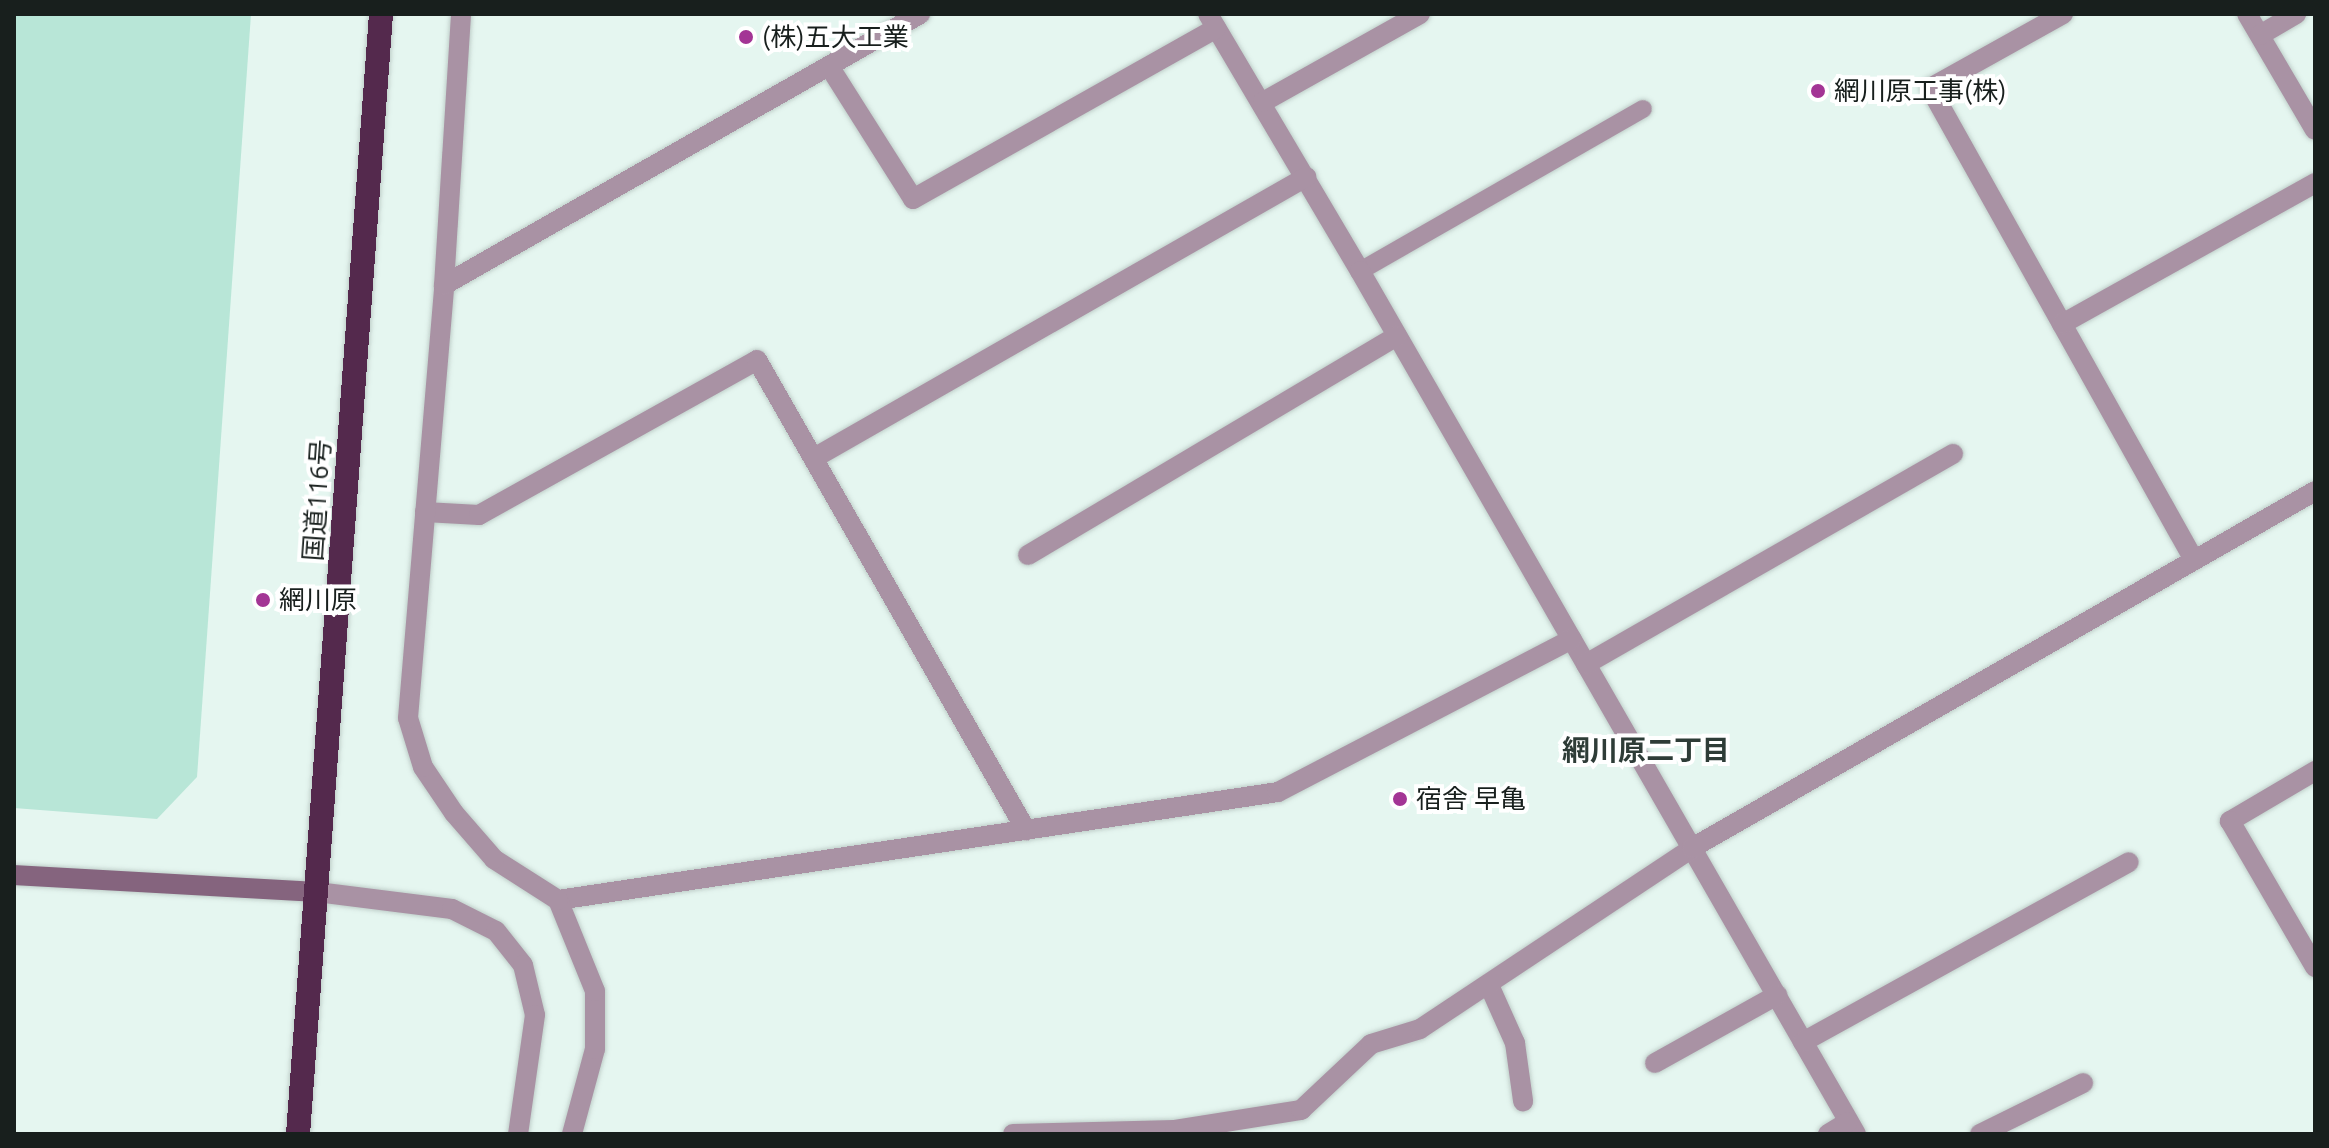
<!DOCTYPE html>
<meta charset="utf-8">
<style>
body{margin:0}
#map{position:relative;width:2329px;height:1148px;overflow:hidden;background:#e5f6f0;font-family:Ubuntu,"Noto Sans JP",sans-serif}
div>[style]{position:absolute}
.green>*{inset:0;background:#b8e6d7}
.roads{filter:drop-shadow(0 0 2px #c0cfca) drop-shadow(0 0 2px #c0cfca)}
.lane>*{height:18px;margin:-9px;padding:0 9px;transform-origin:9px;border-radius:9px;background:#a992a4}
.street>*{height:20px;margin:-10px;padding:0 10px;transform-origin:10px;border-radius:10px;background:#a992a4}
.secondary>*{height:20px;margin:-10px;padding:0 10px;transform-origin:10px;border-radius:10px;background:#85647e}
.highway>*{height:24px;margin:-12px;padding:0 12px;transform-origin:12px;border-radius:12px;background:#54294d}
.dots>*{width:22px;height:22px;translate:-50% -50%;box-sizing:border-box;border:4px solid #fff;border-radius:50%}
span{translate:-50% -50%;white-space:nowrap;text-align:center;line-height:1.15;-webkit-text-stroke:8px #fff;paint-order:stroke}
.poi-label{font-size:26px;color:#181f1d}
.left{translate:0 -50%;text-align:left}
.street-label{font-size:26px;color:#181f1d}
.neighbourhood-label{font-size:28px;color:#2e3c37;font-weight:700}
.frame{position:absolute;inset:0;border:16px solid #181f1d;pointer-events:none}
</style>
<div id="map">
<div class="green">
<i style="clip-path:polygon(14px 14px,251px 14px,197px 777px,157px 819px,14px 808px)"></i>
</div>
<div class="roads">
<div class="lane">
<i style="left:1360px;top:271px;width:326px;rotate:-29.8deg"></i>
</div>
<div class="street">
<i style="left:1208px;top:14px;width:299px;rotate:59.4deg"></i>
<i style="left:1360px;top:271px;width:995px;rotate:60.11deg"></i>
<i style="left:2063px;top:14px;width:152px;rotate:150.9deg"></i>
<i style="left:1930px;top:88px;width:541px;rotate:60.78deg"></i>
<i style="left:2247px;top:14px;width:134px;rotate:59.6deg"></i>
<i style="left:2260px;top:35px;width:42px;rotate:-30.3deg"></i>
<i style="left:829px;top:66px;width:157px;rotate:57.7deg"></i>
<i style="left:913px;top:199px;width:348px;rotate:-29.4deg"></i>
<i style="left:1263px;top:102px;width:180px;rotate:-29.3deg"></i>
<i style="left:444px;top:285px;width:272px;rotate:-86.4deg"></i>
<i style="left:2062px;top:324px;width:290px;rotate:-29.1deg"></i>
<i style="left:814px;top:458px;width:567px;rotate:-29.73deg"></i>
<i style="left:425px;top:512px;width:54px;rotate:3.2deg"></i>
<i style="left:479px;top:515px;width:318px;rotate:-29.1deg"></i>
<i style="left:757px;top:360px;width:542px;rotate:60.22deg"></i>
<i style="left:1028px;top:555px;width:429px;rotate:-30.7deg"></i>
<i style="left:1586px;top:664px;width:423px;rotate:-29.8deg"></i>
<i style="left:2315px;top:771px;width:99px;rotate:149.5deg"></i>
<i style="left:2230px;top:821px;width:169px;rotate:59.8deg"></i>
<i style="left:317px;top:892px;width:136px;rotate:7.2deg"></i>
<i style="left:452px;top:909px;width:49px;rotate:26.6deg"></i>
<i style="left:496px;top:931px;width:43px;rotate:51.5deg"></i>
<i style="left:523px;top:965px;width:51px;rotate:76.5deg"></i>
<i style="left:535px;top:1015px;width:120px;rotate:98.1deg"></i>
<i style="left:558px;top:900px;width:728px;rotate:-8.53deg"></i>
<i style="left:1278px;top:792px;width:331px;rotate:-27.5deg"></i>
<i style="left:1489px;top:985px;width:64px;rotate:65.9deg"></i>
<i style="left:1515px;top:1043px;width:59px;rotate:82.1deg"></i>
<i style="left:1803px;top:1042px;width:372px;rotate:-28.9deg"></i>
<i style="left:1655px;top:1063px;width:140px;rotate:-29.1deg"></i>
<i style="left:572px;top:1134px;width:88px;rotate:-74.9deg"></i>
<i style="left:595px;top:1049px;width:58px;rotate:-90deg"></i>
<i style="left:595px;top:991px;width:98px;rotate:-112.1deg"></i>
<i style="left:558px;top:900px;width:76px;rotate:-147.4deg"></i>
<i style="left:494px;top:859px;width:61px;rotate:-131deg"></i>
<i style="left:454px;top:813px;width:55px;rotate:-124deg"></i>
<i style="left:423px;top:767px;width:51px;rotate:-107deg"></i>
<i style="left:408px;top:718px;width:434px;rotate:-85.2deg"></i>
<i style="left:444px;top:285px;width:548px;rotate:-29.65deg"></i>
<i style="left:1013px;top:1134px;width:162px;rotate:-1.4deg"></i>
<i style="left:1175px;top:1130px;width:128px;rotate:-9deg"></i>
<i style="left:1301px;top:1110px;width:96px;rotate:-43.3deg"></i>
<i style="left:1371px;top:1044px;width:51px;rotate:-17deg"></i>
<i style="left:1420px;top:1029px;width:327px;rotate:-33.6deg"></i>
<i style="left:1692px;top:848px;width:718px;rotate:-29.81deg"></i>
<i style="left:1828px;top:1134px;width:23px;rotate:-31deg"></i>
<i style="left:1980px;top:1134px;width:115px;rotate:-26.3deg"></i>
</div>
<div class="secondary">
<i style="left:14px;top:875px;width:303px;rotate:3.2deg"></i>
</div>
<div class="highway">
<i style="left:298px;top:1134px;width:1123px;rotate:-85.76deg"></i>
</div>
</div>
<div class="dots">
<i style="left:746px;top:37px;background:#a33595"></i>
<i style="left:1818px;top:91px;background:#a33595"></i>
<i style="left:263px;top:600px;background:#a33595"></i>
<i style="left:1400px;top:799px;background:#a33595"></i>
</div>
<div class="poi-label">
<span class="left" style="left:762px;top:37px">(株)五大工業</span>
<span class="left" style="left:1834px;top:91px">網川原工事(株)</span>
<span class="left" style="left:279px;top:600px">網川原</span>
<span class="left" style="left:1416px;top:799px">宿舎 早亀</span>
</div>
<div class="street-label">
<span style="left:317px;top:500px;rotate:-86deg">国道116号</span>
</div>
<div class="neighbourhood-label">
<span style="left:1646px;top:750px">網川原二丁目</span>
</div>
<div class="frame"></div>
</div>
